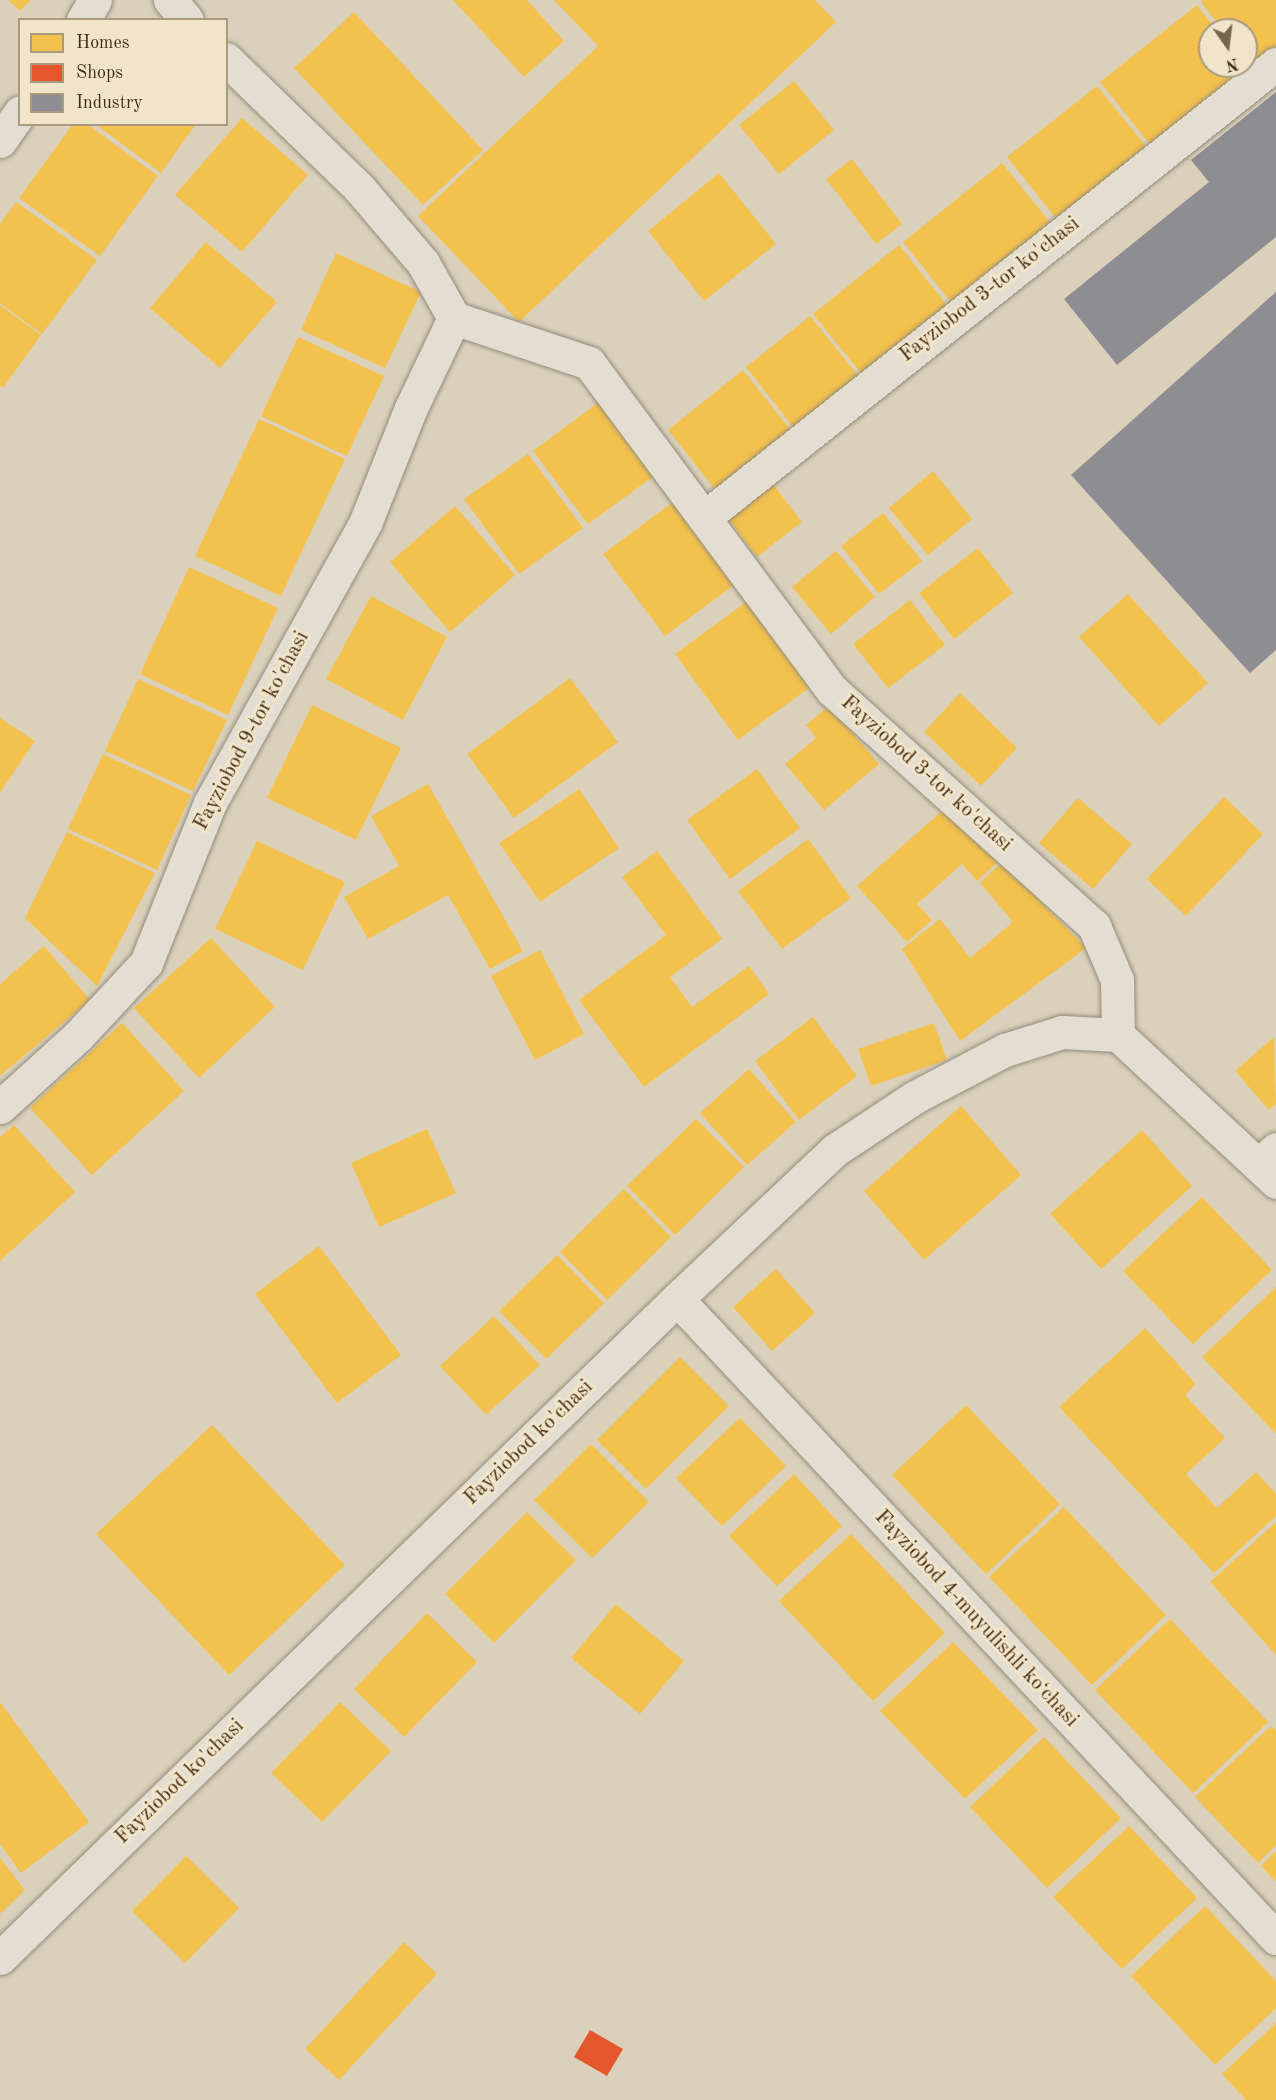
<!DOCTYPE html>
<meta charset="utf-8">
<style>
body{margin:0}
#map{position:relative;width:1276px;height:2100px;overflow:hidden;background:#dbd1bb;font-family:"Old Standard TT",serif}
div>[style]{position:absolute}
.homes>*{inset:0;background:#f2c14e}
.shops>*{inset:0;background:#e4572e}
.industry>*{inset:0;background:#8d8d92}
.roads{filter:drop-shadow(0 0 2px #948c7c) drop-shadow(0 0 2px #948c7c)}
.minor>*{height:33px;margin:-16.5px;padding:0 16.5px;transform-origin:16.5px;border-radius:16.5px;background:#e3ddd2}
.tertiary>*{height:33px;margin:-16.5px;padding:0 16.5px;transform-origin:16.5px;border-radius:16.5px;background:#e3ddd2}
span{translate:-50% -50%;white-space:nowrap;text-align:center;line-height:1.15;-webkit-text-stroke:6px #f0e4ca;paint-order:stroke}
.street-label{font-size:21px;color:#412a11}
.legend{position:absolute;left:18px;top:18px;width:210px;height:108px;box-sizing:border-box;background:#f0e4ca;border:2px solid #aa9a80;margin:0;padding:8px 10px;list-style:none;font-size:18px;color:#412a11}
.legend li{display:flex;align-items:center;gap:12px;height:30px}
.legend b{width:30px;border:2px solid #aa9a80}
.north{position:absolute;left:1198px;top:18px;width:60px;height:60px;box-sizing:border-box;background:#f0e4ca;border:2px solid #aa9a80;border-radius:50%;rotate:166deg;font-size:16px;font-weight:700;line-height:24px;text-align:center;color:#412a11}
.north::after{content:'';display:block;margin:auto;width:21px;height:27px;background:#77644c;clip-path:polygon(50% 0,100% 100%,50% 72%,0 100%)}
</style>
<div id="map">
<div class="homes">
<i style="clip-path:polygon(8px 0,31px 0,20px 11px)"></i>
<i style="clip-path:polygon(453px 0,527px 0,564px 41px,524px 77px)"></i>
<i style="clip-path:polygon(554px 0,815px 0,836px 22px,519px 322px,418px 216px,598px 46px)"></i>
<i style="clip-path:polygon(1203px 0,1276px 0,1276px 49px,1253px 67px,1246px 58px,1246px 30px,1223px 30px,1201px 2px)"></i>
<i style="clip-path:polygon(1197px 5px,1217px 30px,1210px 30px,1210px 66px,1245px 66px,1249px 71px,1152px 147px,1100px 82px)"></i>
<i style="clip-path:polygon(354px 12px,483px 150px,423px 205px,294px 68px)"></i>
<i style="clip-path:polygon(794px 81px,834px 130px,779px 174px,739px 125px)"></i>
<i style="clip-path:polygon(1097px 86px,1149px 150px,1059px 222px,1007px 157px)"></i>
<i style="clip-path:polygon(242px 118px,308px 175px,242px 252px,175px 195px)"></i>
<i style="clip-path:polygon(73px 124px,87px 124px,158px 176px,100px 256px,19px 198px)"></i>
<i style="clip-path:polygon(95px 124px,196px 124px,161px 173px)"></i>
<i style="clip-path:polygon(852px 159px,902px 224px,876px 244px,826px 179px)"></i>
<i style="clip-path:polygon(1002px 163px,1053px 226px,954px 306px,903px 242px)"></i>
<i style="clip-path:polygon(719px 173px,776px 244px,704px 301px,648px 231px)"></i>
<i style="clip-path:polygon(16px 202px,97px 260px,42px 334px,0 303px,0 224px)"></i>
<i style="clip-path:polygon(206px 242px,277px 302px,220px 368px,150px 308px)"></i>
<i style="clip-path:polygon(899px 245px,950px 309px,864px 377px,813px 314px)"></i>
<i style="clip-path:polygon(336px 253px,421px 292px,385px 368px,301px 330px)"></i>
<i style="clip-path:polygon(0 305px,41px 335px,3px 388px,0 386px)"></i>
<i style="clip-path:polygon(810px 316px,861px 379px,796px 431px,746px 367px)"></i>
<i style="clip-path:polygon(298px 337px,384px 376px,347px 456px,261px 416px)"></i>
<i style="clip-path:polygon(743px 370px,793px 433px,718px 493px,668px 430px)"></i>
<i style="clip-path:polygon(599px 402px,654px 476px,588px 524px,533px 451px)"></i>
<i style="clip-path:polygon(259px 419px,345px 459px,281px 596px,195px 556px)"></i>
<i style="clip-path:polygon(528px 454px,583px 528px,519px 574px,464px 499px)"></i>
<i style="clip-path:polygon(933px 471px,972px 519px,928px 555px,889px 508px)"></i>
<i style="clip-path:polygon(769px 479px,802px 522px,757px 557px,724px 513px)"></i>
<i style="clip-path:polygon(673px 502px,734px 585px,665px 636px,603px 554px)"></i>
<i style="clip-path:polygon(455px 506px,515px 575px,450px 632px,390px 562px)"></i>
<i style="clip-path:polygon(883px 513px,922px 561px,879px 594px,841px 546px)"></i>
<i style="clip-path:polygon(978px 548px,1013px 593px,954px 639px,919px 593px)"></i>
<i style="clip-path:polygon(836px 551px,875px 597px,831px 634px,792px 587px)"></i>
<i style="clip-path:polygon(189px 567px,278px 608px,228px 715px,140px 674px)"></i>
<i style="clip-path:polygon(1128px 594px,1208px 683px,1159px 726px,1079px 637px)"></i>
<i style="clip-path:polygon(371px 596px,447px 637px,403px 720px,326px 679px)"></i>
<i style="clip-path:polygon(910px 600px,945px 645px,888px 688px,853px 644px)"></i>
<i style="clip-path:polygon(746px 602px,810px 687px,738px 740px,675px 654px)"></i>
<i style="clip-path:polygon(570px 678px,618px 742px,514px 818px,467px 754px)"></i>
<i style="clip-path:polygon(138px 679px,227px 720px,193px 791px,105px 751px)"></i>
<i style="clip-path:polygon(960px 693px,1017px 748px,981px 786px,924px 732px)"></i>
<i style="clip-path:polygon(312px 705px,401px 748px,356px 840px,267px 798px)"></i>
<i style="clip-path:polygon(829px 706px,879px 764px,824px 810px,785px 764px,816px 738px,806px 725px)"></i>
<i style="clip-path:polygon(0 718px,35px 741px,0 793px)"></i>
<i style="clip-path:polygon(103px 754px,191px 795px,157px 870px,68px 829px)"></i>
<i style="clip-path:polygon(757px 769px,800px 828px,730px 879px,687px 820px)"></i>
<i style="clip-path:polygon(428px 784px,523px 951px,490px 969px,448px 895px,368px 939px,344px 897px,399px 866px,371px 816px)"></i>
<i style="clip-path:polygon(579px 789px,619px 848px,540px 902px,499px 843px)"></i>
<i style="clip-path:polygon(1224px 797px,1263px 834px,1186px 916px,1147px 879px)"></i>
<i style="clip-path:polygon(1078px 798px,1132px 844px,1093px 889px,1039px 843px)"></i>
<i style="clip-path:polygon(950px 804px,1000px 860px,977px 881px,962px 864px,917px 904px,932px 920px,907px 942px,857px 886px)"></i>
<i style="clip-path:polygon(67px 832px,155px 873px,97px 986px,25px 918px)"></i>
<i style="clip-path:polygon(808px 839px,851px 898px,782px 949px,738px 891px)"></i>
<i style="clip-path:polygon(257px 841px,345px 882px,303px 970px,215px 929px)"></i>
<i style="clip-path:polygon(657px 851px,722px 939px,670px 977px,692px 1007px,749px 966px,769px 994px,644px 1087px,579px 1000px,666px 935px,622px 877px)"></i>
<i style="clip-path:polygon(1002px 862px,1086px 948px,960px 1041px,902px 949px,940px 919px,970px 958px,1013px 922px,980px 883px)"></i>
<i style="clip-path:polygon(211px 938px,275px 1007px,199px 1078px,134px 1008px)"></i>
<i style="clip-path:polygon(44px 946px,90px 1000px,0 1076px,0 984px)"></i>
<i style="clip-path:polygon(540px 950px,584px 1034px,535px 1060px,491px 976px)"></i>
<i style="clip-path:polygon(813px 1017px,857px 1076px,799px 1120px,755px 1061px)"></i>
<i style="clip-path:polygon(122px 1023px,184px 1091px,92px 1175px,30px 1108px)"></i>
<i style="clip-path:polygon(934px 1023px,947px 1060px,871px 1086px,858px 1049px)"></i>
<i style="clip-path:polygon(1274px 1037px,1276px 1104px,1269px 1110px,1235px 1071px)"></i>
<i style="clip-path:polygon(749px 1069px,796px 1122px,747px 1165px,700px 1113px)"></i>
<i style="clip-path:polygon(961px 1106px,1021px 1175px,924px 1260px,864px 1191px)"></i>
<i style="clip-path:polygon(696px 1119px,744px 1167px,675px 1235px,627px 1186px)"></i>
<i style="clip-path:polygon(14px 1125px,75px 1192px,0 1261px,0 1137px)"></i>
<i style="clip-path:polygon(427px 1129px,456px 1193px,379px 1227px,351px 1163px)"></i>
<i style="clip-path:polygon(1142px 1130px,1192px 1186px,1101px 1269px,1050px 1214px)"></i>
<i style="clip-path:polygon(624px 1189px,671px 1237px,607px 1300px,560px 1252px)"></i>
<i style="clip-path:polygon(1202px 1197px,1272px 1270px,1193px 1344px,1123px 1271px)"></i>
<i style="clip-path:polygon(319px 1246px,401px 1355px,337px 1403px,255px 1294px)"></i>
<i style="clip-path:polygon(557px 1255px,604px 1303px,546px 1359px,499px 1311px)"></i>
<i style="clip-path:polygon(776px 1269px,815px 1313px,772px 1351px,733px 1307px)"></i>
<i style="clip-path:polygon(1276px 1287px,1276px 1434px,1202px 1357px)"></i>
<i style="clip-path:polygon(494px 1316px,540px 1365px,486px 1415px,440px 1366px)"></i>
<i style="clip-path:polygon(1145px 1328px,1196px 1384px,1185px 1395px,1225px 1438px,1186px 1474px,1217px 1508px,1256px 1472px,1276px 1494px,1276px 1516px,1214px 1573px,1059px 1407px)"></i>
<i style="clip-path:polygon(680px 1357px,729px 1406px,646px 1489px,597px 1440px)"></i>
<i style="clip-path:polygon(966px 1405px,1060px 1504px,986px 1574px,892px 1475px)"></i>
<i style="clip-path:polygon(740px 1418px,786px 1466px,722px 1526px,676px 1478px)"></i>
<i style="clip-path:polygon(212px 1425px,345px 1565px,229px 1675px,96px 1534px)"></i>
<i style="clip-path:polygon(591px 1444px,649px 1502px,592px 1558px,534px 1500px)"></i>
<i style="clip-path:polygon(794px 1474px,842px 1526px,777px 1586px,729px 1536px)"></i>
<i style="clip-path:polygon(1064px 1507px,1166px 1615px,1092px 1685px,989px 1577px)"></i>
<i style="clip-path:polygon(527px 1512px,576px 1560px,494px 1643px,445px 1594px)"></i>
<i style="clip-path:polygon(1276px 1522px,1276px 1655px,1210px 1582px)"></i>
<i style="clip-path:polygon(851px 1534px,945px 1633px,873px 1701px,779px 1601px)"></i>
<i style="clip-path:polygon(616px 1604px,684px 1661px,640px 1714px,571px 1658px)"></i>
<i style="clip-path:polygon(427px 1613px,477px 1662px,404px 1737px,354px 1689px)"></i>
<i style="clip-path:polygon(1170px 1619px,1268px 1722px,1193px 1793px,1095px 1690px)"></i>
<i style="clip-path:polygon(953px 1642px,1038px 1730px,965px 1799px,880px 1711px)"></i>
<i style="clip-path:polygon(0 1702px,89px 1822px,21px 1873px,0 1844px)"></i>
<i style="clip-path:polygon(340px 1702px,391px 1751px,322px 1822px,271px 1773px)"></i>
<i style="clip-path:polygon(1271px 1726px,1276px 1731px,1276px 1845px,1258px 1863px,1195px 1797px)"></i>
<i style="clip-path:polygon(1044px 1737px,1121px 1818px,1047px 1888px,970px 1807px)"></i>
<i style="clip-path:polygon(1129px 1826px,1197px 1898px,1122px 1969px,1053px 1897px)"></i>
<i style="clip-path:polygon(1276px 1851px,1276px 1882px,1261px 1866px)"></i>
<i style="clip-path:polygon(186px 1856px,239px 1908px,185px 1963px,132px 1911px)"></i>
<i style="clip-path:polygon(0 1858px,25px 1890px,0 1914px)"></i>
<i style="clip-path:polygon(1205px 1906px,1276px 1981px,1276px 2008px,1215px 2065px,1131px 1976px)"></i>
<i style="clip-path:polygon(404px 1942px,437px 1974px,339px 2080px,305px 2049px)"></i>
<i style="clip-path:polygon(1276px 2023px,1276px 2100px,1246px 2100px,1222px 2074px)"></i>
</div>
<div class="shops">
<i style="clip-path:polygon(590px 2030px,623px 2049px,607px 2076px,574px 2057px)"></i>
</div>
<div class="industry">
<i style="clip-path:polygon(1276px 92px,1276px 237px,1117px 365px,1064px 299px,1209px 182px,1191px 160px)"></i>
<i style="clip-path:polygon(1276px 292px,1276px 650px,1250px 673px,1071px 475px)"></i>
</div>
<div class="roads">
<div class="minor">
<i style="left:83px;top:20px;width:23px;rotate:-59deg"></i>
<i style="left:0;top:141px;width:35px;rotate:-55deg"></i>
<i style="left:705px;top:517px;width:729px;rotate:-38.43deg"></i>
<i style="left:0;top:1107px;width:105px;rotate:-42.3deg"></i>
<i style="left:78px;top:1036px;width:100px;rotate:-47deg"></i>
<i style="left:146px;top:963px;width:172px;rotate:-68.2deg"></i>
<i style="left:210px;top:803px;width:322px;rotate:-61deg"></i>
<i style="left:366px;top:521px;width:122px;rotate:-68.3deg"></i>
<i style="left:411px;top:408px;width:100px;rotate:-64.5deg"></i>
<i style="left:1259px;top:1164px;width:23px;rotate:-41deg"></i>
<i style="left:677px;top:1299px;width:876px;rotate:46.85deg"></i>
</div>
<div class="tertiary">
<i style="left:170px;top:0;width:26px;rotate:50deg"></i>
<i style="left:226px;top:59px;width:185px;rotate:44.1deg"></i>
<i style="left:359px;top:188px;width:99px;rotate:49.5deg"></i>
<i style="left:423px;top:263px;width:63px;rotate:60.6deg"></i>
<i style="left:454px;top:318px;width:142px;rotate:18.4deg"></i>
<i style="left:589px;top:363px;width:407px;rotate:53.4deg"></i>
<i style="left:832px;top:690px;width:353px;rotate:42deg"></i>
<i style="left:1094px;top:926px;width:59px;rotate:66.9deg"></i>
<i style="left:1117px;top:980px;width:55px;rotate:89deg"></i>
<i style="left:1118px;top:1035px;width:216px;rotate:42.9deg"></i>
<i style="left:0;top:1958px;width:945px;rotate:-44.23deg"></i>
<i style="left:677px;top:1299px;width:217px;rotate:-43.3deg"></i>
<i style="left:835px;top:1150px;width:96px;rotate:-33.5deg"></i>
<i style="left:915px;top:1097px;width:102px;rotate:-27.6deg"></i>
<i style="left:1005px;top:1050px;width:60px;rotate:-17.5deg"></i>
<i style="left:1062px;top:1032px;width:56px;rotate:3.1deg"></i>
</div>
</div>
<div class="street-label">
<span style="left:990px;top:290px;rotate:-38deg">Fayziobod 3-tor ko'chasi</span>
<span style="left:252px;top:731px;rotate:-62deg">Fayziobod 9-tor ko'chasi</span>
<span style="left:926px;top:774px;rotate:42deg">Fayziobod 3-tor ko'chasi</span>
<span style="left:529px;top:1443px;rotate:-44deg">Fayziobod ko'chasi</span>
<span style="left:976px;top:1619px;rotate:47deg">Fayziobod 4-muyulishli koʻchasi</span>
<span style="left:180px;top:1782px;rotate:-44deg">Fayziobod ko'chasi</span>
</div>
<ul class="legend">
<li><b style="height:16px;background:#f2c14e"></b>Homes</li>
<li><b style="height:16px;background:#e4572e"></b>Shops</li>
<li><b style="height:16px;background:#8d8d92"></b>Industry</li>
</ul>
<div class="north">N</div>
</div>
